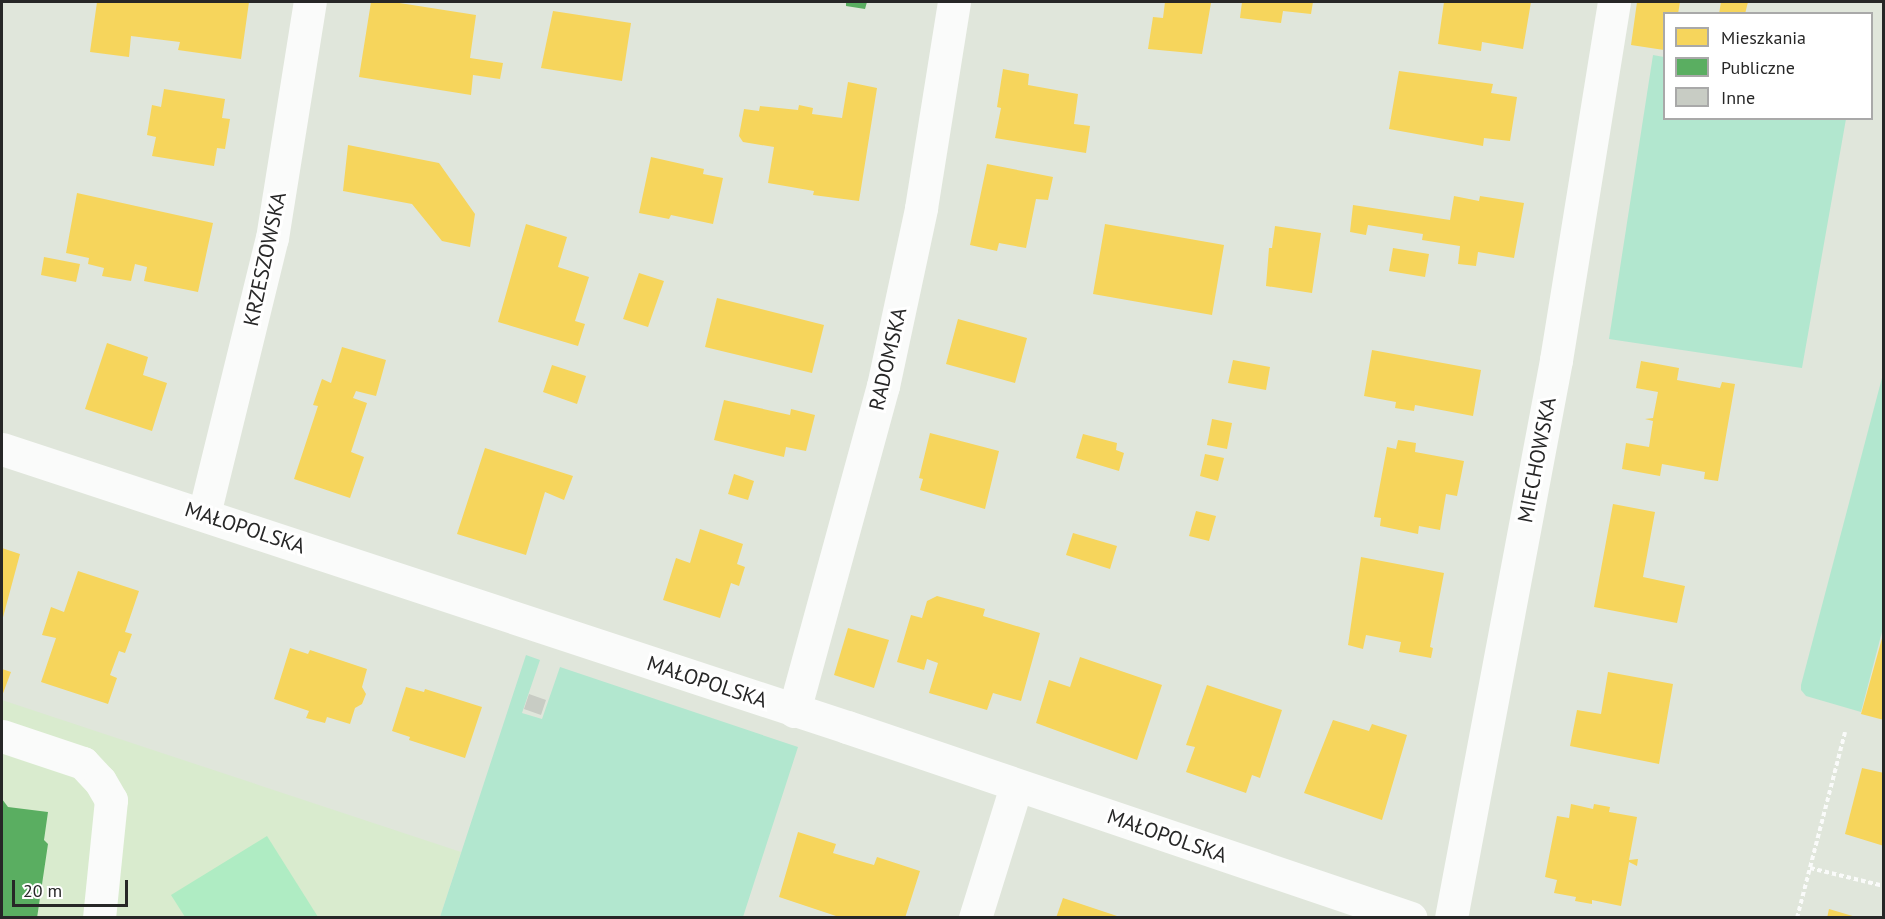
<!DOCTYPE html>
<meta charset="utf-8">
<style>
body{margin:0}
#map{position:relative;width:1885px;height:919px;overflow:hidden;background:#e0e6db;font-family:"PT Sans",sans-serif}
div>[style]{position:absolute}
.education>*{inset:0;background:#d9ebce}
.green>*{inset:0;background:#b2e7cf}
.pitch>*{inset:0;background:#afecc3}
.homes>*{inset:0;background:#f6d55c}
.public>*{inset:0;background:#5aae61}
.building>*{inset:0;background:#c8ccc4}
.path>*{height:4px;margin-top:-2px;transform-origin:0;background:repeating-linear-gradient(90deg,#fafbfa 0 4.5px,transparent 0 7.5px)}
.minor>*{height:33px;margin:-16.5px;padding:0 16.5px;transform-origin:16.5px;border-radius:16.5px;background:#fafbfa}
span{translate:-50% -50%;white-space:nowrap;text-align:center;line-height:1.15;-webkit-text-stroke:6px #fff;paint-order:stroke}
.street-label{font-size:21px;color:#272727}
.frame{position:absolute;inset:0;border:3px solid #272727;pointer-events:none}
.legend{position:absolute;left:1663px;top:12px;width:210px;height:108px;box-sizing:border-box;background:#fff;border:2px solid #a9a9a9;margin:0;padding:8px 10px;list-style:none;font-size:18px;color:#272727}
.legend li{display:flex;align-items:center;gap:12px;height:30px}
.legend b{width:30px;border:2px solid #a9a9a9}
.scale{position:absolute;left:12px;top:880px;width:116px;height:27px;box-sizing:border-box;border:3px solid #272727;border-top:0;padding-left:8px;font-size:18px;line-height:21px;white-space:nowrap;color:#272727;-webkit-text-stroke:4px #fff;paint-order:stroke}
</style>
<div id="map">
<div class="education">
<i style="clip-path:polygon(2px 700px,461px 852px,440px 917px,2px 918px)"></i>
</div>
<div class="green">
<i style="clip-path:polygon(1653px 55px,1664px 57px,1664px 118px,1846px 119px,1802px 368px,1609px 339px)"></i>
<i style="clip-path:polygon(1883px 374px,1883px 628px,1861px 712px,1806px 696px,1801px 690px,1801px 685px)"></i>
<i style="clip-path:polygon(526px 655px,540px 660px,522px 713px,542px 719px,560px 667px,798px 747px,743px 917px,440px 917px)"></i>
</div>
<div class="pitch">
<i style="clip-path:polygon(267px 836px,318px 917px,185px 917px,171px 895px)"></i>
</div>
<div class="homes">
<i style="clip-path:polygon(97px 2px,249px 2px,241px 59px,178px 50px,180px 42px,131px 36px,129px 57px,90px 52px)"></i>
<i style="clip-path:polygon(371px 2px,393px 2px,476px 15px,470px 58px,503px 63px,500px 79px,473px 75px,471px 95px,359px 77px)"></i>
<i style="clip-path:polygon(1165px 2px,1211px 3px,1202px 54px,1148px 49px,1153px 17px,1163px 18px)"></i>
<i style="clip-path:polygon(1242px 2px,1313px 2px,1311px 14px,1283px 11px,1281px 23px,1240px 18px)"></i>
<i style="clip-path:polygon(1444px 2px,1531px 2px,1523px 49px,1482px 42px,1481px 51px,1438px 44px)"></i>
<i style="clip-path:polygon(1637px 2px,1680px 2px,1678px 14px,1664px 14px,1664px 50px,1631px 45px)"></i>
<i style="clip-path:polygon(1721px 2px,1748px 2px,1745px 14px,1719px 14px)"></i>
<i style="clip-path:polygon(553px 11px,631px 23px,622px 81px,541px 68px)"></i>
<i style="clip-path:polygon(1003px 69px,1029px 74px,1028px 85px,1078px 94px,1074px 124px,1090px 126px,1086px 153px,995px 138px,1001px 108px,997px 107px)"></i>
<i style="clip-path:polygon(1399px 71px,1493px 84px,1491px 93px,1517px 97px,1510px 141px,1484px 138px,1483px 146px,1389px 129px)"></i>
<i style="clip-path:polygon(848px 82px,877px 88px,859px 201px,813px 195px,814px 191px,768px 183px,774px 147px,743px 142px,739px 136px,744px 109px,759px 111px,760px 106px,798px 110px,799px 105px,813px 108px,812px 114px,842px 118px)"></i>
<i style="clip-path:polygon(164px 89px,225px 99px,222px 118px,230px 119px,225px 149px,217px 148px,214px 166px,152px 156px,156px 137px,147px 135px,152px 105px,161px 107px)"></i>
<i style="clip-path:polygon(348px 145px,439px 163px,475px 214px,470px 247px,442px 241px,412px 204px,343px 191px)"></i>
<i style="clip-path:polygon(651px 157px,704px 169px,703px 174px,723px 178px,713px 224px,671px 215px,669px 219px,639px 213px)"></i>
<i style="clip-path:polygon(987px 164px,1053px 177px,1048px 200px,1036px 199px,1026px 248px,999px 243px,997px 251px,970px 245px)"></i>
<i style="clip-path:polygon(77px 193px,213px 223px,198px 292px,144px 281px,147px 267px,135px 264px,131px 281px,102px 276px,104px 268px,88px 264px,89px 258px,66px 253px)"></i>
<i style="clip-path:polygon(1454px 196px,1479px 201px,1480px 196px,1524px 203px,1514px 258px,1478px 252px,1476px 266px,1458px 264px,1460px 246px,1422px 240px,1423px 234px,1368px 225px,1366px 235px,1350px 232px,1353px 205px,1450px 220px)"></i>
<i style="clip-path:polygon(526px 224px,567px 237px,558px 267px,589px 277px,575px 321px,585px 324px,578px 346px,498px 322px)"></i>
<i style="clip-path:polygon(1105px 224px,1224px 245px,1212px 315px,1093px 294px)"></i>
<i style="clip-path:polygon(1275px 226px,1321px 233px,1312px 293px,1266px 286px,1269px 248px,1272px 248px)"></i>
<i style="clip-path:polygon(1393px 248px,1429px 254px,1425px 277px,1389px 271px)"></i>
<i style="clip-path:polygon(44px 257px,80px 264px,76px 282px,41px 275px)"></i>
<i style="clip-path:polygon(639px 273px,664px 281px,648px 327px,623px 319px)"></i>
<i style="clip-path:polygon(717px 298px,824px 325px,812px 373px,705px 347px)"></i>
<i style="clip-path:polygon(958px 319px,1027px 338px,1015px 383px,946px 364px)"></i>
<i style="clip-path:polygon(107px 343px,148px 357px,143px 375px,167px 383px,152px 431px,85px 409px)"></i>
<i style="clip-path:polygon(342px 347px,386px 360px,376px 396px,356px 391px,353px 398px,367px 403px,351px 452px,364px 457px,350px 498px,294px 479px,318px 406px,313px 405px,322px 379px,331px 383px)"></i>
<i style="clip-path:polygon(1372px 350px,1481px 370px,1473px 416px,1415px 405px,1414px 411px,1395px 408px,1396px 402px,1364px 396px)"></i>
<i style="clip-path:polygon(1233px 360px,1270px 367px,1266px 390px,1228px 383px)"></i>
<i style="clip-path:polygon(1641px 361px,1679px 368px,1677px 380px,1720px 388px,1722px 382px,1735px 384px,1718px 481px,1704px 479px,1705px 472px,1662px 464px,1660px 476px,1622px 469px,1626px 443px,1649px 447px,1653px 421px,1645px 419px,1653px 418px,1658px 392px,1636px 388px)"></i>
<i style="clip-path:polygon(552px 365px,586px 376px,577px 404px,543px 392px)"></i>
<i style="clip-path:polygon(724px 400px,790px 415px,791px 409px,815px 415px,806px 451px,786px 447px,784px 457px,714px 440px)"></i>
<i style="clip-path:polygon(1212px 419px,1232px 423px,1227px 449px,1207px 445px)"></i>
<i style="clip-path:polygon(930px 433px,999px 451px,985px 509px,920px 490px,923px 479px,919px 478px)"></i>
<i style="clip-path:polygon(1083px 434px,1117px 443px,1116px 450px,1124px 453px,1119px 471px,1076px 458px)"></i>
<i style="clip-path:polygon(1398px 440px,1416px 443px,1415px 452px,1464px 461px,1457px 496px,1446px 494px,1440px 530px,1419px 526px,1418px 534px,1380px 526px,1381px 518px,1374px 517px,1387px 447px,1396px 449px)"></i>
<i style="clip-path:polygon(485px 448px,573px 476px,564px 500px,545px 492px,526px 555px,457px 534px)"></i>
<i style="clip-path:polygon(1205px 454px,1224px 458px,1218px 481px,1200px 476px)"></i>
<i style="clip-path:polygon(734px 474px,754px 481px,748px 500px,728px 494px)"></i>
<i style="clip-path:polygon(1613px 504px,1655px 512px,1643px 577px,1685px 586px,1677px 623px,1594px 607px)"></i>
<i style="clip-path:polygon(1196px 511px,1216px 516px,1209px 541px,1189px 536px)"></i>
<i style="clip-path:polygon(700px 529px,743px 544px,737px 564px,745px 567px,744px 570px,739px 586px,731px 583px,720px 618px,663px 600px,676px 558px,690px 563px)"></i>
<i style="clip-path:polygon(1073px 533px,1117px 546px,1110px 569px,1066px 555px)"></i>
<i style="clip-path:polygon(2px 548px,20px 554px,2px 621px)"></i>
<i style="clip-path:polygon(1361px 557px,1444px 573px,1430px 647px,1433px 648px,1431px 658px,1399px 652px,1401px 642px,1366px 635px,1363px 649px,1348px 645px)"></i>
<i style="clip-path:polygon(78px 571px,139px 591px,125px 632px,132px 634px,125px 653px,119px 651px,110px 675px,117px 678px,108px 704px,41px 682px,56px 638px,42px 635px,51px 607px,64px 612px)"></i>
<i style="clip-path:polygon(937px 596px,985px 609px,983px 616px,1040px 633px,1021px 701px,993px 693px,987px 710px,929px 693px,938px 663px,927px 659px,924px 670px,897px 662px,911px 615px,922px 618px,927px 601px)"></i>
<i style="clip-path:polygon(848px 628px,889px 640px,874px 688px,834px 675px)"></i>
<i style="clip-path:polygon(1884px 631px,1884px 720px,1861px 714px)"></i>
<i style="clip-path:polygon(290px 648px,308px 654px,310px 650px,367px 669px,362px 687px,366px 694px,362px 704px,355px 708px,350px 724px,327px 717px,325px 723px,306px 718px,309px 711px,274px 699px)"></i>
<i style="clip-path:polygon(1080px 657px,1162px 685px,1137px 760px,1036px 723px,1049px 680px,1070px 687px)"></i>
<i style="clip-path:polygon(2px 669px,11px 672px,2px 696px)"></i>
<i style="clip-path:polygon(1608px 672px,1673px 684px,1659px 764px,1570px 746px,1577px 710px,1601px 714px)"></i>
<i style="clip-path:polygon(1207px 685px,1282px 710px,1260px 778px,1252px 775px,1246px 793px,1186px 772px,1195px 747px,1186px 745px)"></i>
<i style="clip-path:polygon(406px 687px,424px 692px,425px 689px,482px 707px,465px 758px,409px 740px,410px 737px,392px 731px)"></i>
<i style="clip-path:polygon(1333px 720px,1369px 731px,1372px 724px,1407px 735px,1382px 820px,1304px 793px)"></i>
<i style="clip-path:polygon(1862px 768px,1884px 773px,1884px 846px,1845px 834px)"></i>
<i style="clip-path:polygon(1571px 804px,1593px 809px,1594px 804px,1610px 807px,1609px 812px,1637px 817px,1629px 860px,1638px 859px,1637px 866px,1629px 862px,1621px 906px,1592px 900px,1592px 904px,1575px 901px,1576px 897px,1554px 893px,1557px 880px,1545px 877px,1557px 816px,1569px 818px)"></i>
<i style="clip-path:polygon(798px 832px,836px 844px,833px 853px,853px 859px,874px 865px,877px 857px,920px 871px,905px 918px,842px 918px,779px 897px)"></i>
<i style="clip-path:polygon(1063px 898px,1120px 917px,1120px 918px,1056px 918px)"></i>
<i style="clip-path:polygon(1829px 909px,1856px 917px,1856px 918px,1827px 918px)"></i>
</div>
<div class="public">
<i style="clip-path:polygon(846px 2px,867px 2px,865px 9px,846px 6px)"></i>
<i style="clip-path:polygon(2px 799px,8px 807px,48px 812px,44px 840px,48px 844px,37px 918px,2px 918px)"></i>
</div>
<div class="building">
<i style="clip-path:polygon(529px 694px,546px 700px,541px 715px,524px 709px)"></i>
</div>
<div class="path">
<i style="left:1810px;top:868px;width:76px;rotate:13.7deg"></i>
<i style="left:1797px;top:918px;width:192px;rotate:-75.5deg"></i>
</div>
<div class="minor">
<i style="left:2px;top:449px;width:890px;rotate:18.21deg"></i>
<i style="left:847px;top:727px;width:595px;rotate:18.71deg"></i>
<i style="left:204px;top:514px;width:284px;rotate:-76.2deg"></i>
<i style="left:272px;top:238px;width:239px;rotate:-80.9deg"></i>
<i style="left:794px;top:711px;width:337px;rotate:-74.7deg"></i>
<i style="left:883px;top:386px;width:182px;rotate:-77.9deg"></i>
<i style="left:921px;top:208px;width:209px;rotate:-80.9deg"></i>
<i style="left:2px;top:736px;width:85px;rotate:18.4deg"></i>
<i style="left:83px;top:763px;width:25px;rotate:47deg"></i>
<i style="left:100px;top:781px;width:22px;rotate:60deg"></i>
<i style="left:111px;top:800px;width:119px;rotate:95.8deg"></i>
<i style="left:975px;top:918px;width:138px;rotate:-72.7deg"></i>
<i style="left:1451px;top:918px;width:568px;rotate:-79.34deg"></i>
<i style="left:1556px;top:360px;width:363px;rotate:-80.8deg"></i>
</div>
<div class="street-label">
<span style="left:265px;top:259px;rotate:-78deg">KRZESZOWSKA</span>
<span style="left:888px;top:359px;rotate:-77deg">RADOMSKA</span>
<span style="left:1537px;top:460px;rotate:-79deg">MIECHOWSKA</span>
<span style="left:245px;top:528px;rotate:18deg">MAŁOPOLSKA</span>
<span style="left:707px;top:682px;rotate:18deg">MAŁOPOLSKA</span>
<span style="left:1167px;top:836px;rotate:19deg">MAŁOPOLSKA</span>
</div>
<div class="frame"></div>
<ul class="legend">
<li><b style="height:16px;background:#f6d55c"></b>Mieszkania</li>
<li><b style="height:16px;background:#5aae61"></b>Publiczne</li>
<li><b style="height:16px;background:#c8ccc4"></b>Inne</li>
</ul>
<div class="scale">20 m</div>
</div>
